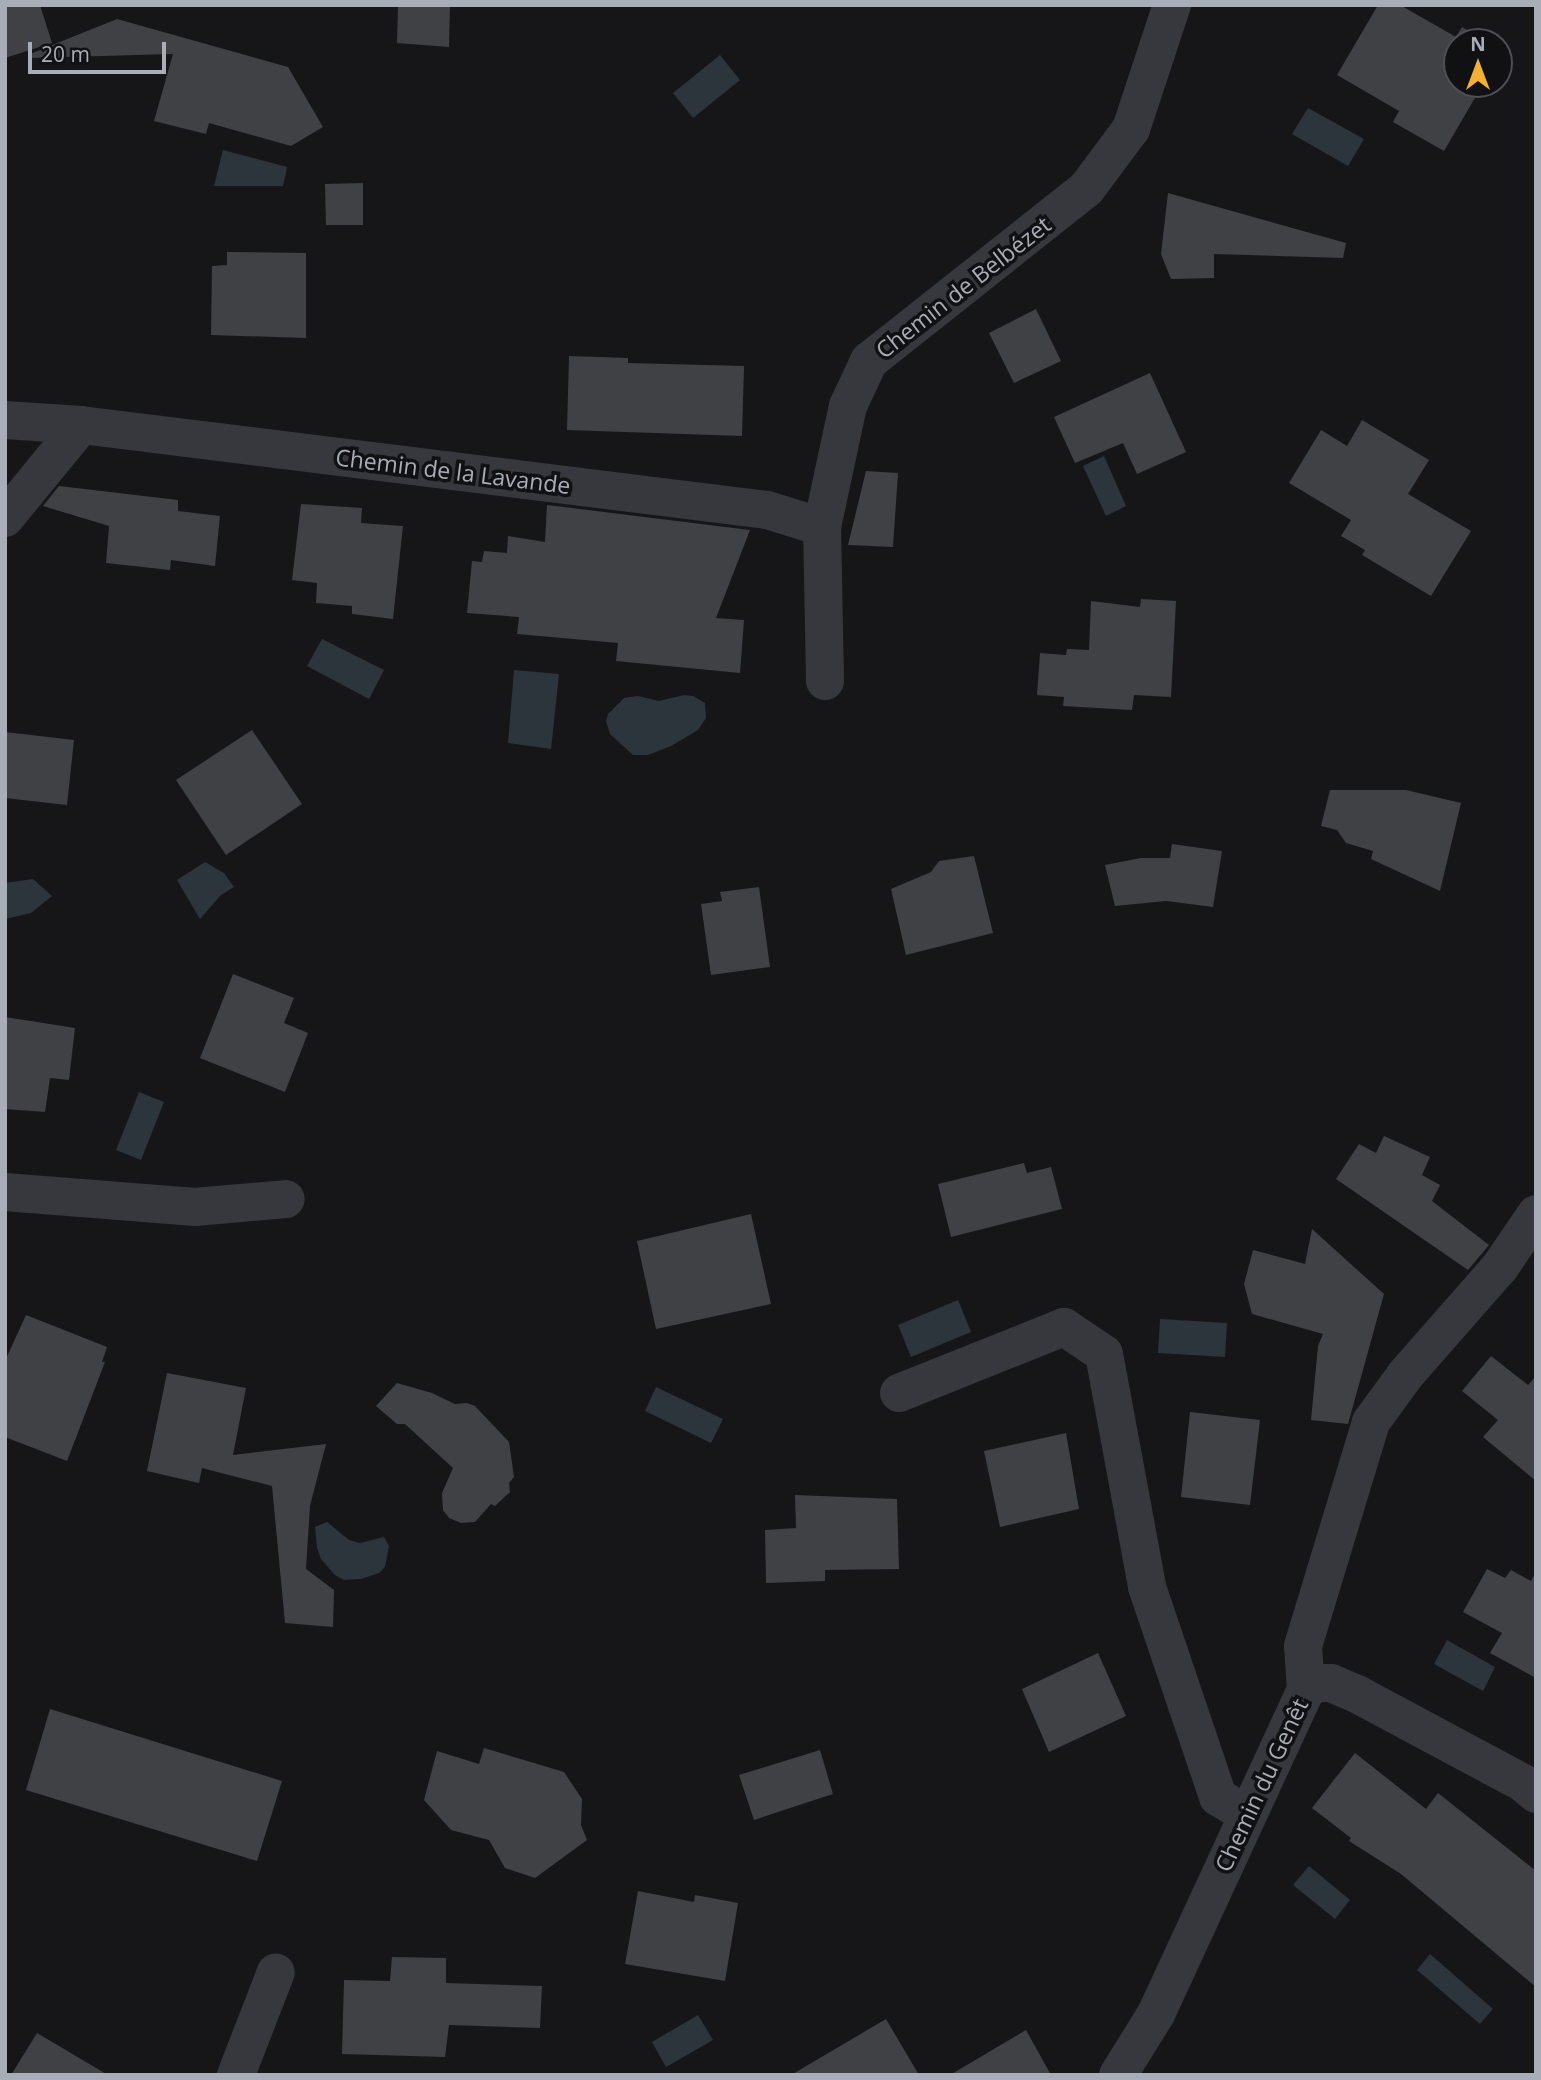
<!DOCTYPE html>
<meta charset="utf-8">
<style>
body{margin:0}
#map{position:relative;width:1541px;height:2080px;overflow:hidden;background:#161618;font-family:"Open Sans",sans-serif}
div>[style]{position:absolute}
.water>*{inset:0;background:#2c353c}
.building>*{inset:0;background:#404145}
.street>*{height:38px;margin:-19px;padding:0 19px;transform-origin:19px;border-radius:19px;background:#37383d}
span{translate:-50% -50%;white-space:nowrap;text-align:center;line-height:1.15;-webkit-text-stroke:7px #111113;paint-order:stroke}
.street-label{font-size:23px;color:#a8adb8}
.frame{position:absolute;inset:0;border:7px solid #a8adb8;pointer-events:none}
.north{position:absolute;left:1443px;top:28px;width:70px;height:70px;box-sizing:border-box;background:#111113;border:2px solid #4d4f55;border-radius:50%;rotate:0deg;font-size:19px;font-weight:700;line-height:28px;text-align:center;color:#a8adb8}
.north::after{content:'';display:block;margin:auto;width:24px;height:32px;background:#f2b134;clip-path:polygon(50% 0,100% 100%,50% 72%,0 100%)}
.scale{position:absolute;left:28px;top:42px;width:138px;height:32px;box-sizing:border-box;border:4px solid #a8adb8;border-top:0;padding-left:9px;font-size:21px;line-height:24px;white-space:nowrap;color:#a8adb8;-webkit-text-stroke:5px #111113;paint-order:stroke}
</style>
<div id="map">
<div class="water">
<i style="clip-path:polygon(720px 55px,740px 80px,693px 118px,673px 93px)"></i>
<i style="clip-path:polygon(1308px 108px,1364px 139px,1348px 166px,1292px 134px)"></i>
<i style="clip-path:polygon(223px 150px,287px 167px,283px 186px,214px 186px)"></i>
<i style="clip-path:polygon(1104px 456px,1126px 506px,1106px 516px,1083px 466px)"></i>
<i style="clip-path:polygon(322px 639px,384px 670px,369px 699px,307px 666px)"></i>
<i style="clip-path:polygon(514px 670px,559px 674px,551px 749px,508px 743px)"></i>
<i style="clip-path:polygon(684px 695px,693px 696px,705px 703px,706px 718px,698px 730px,671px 746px,648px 755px,633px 755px,610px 734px,606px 721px,608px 714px,624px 698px,638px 696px,659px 701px)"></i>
<i style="clip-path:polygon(205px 862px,224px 873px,234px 887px,221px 895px,200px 919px,177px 880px)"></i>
<i style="clip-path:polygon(33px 879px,52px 896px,31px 913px,5px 919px,5px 883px)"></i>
<i style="clip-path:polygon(139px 1092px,164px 1102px,141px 1160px,116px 1150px)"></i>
<i style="clip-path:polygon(958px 1300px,971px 1332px,911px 1357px,898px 1325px)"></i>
<i style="clip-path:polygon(1160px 1319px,1227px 1323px,1225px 1357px,1158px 1353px)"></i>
<i style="clip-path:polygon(656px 1387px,723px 1419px,711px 1443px,645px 1411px)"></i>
<i style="clip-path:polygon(327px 1522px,349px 1540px,360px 1543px,384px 1537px,389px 1546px,385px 1567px,379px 1573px,361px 1579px,344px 1580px,335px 1575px,321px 1559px,317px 1548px,315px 1527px)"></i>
<i style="clip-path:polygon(1447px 1640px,1495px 1667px,1483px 1691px,1434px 1664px)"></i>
<i style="clip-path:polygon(1309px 1866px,1350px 1900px,1335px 1919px,1293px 1885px)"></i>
<i style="clip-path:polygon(1430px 1954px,1493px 2009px,1480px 2024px,1417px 1970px)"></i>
<i style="clip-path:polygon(698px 2015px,713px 2040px,666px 2067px,652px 2042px)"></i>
</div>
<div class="building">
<i style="clip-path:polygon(5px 5px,40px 5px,52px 43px,5px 58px)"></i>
<i style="clip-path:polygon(398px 5px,450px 5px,449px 47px,397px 43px)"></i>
<i style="clip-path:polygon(1378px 5px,1400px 5px,1456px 37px,1462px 27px,1488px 42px,1457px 42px,1457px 84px,1483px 84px,1444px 151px,1393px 122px,1399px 111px,1337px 75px)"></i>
<i style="clip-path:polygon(117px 19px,288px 67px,323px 127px,291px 146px,209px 123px,206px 134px,154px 121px,173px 54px,31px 58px,30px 54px)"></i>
<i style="clip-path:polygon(363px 183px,363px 225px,326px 225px,325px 184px)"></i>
<i style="clip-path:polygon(1168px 193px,1346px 243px,1343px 258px,1214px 254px,1214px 278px,1171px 279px,1161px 254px)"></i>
<i style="clip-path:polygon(227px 252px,306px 253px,306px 338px,211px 335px,212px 266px,227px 265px)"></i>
<i style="clip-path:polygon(1036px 309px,1061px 361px,1014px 383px,989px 333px)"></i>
<i style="clip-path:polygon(569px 356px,628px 358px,628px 363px,744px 366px,742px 436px,567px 430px)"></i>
<i style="clip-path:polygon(1150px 373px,1186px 452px,1137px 474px,1123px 443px,1075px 463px,1054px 417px)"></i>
<i style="clip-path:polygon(1362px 420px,1429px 460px,1408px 494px,1471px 531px,1431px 596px,1362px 555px,1365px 550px,1341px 536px,1351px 520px,1289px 483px,1321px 430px,1347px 446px)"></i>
<i style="clip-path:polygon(866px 471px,898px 473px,893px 547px,848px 545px)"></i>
<i style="clip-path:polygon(59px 486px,178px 500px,178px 511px,220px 516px,215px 566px,171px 560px,170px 570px,106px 563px,109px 526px,43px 506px)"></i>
<i style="clip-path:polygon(301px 504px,362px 508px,361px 523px,403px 526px,393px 619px,352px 614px,352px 606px,316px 603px,317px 583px,292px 580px)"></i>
<i style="clip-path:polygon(547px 505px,750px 530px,716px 618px,744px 620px,740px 673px,616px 661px,618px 643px,517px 634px,519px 617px,467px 613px,472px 561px,482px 562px,484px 551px,507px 553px,508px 536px,545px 542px)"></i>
<i style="clip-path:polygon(1141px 599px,1176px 601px,1171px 697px,1134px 695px,1132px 710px,1063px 706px,1064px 697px,1037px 695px,1040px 653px,1066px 655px,1067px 649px,1089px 650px,1091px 601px,1140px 607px)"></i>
<i style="clip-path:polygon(252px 730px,302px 804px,226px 855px,176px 780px)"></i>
<i style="clip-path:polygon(5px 732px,74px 740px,67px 805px,5px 798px)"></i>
<i style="clip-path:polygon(1330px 790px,1406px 790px,1461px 803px,1440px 891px,1371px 859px,1373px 851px,1346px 843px,1337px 830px,1321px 826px)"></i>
<i style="clip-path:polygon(1172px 844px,1222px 851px,1213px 907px,1166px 901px,1115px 906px,1105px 865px,1141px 858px,1170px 858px)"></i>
<i style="clip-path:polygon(974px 856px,993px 933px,906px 955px,891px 889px,931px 872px,939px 861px)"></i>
<i style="clip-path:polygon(759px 887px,770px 967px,711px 975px,701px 904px,722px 901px,720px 892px)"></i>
<i style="clip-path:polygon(233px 974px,294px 998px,284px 1023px,308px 1033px,285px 1092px,200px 1058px)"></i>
<i style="clip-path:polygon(5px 1017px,75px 1028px,69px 1080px,50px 1078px,45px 1112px,5px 1109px)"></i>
<i style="clip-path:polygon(1384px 1136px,1430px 1157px,1422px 1175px,1440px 1185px,1432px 1201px,1489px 1245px,1468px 1270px,1336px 1179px,1359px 1144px,1376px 1153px)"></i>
<i style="clip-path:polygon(1024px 1163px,1027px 1173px,1051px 1167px,1062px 1209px,951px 1237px,938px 1184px)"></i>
<i style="clip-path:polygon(751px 1214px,771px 1304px,656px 1329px,637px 1241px)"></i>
<i style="clip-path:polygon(1312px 1229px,1384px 1294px,1348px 1424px,1311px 1420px,1318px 1346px,1323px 1334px,1252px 1314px,1244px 1284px,1253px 1250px,1305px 1264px)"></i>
<i style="clip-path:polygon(26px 1315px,107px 1347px,102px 1362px,105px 1362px,67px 1461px,5px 1437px,5px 1361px)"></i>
<i style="clip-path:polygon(1491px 1356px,1528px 1385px,1536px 1376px,1536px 1481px,1483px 1437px,1498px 1420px,1462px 1391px)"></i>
<i style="clip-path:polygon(167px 1373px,246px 1388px,233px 1455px,326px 1444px,310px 1506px,306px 1569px,334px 1590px,333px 1627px,285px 1623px,272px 1486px,202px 1468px,199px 1483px,147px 1471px)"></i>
<i style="clip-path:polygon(397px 1383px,432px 1393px,455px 1404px,467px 1403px,475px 1406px,509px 1442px,514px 1477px,509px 1483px,510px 1492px,495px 1506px,491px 1504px,475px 1522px,461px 1523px,449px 1518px,443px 1510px,442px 1493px,453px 1468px,405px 1424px,397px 1424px,376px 1406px)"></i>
<i style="clip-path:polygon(1190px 1412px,1260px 1420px,1250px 1505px,1181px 1497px)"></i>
<i style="clip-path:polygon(1066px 1433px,1079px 1509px,1000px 1527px,984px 1451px)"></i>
<i style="clip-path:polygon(795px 1495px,897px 1499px,899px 1569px,825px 1570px,825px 1581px,766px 1583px,765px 1530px,796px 1528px)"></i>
<i style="clip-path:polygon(1487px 1569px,1505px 1578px,1511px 1570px,1531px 1581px,1536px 1572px,1536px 1678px,1490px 1653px,1502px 1633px,1463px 1612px)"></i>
<i style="clip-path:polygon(1098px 1653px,1126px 1716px,1049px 1752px,1022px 1689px)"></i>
<i style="clip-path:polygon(50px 1709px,282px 1781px,257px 1861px,26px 1790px)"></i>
<i style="clip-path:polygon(484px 1748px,564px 1772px,582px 1799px,581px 1825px,587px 1840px,535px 1878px,505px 1868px,489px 1840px,451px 1830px,424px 1800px,437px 1751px,479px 1764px)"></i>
<i style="clip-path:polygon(820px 1750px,833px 1794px,754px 1820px,739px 1775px)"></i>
<i style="clip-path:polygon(1355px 1753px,1426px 1809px,1438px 1793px,1536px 1871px,1536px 1987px,1401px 1874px,1349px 1841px,1351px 1838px,1312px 1808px)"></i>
<i style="clip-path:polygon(638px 1891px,694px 1902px,695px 1895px,738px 1903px,725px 1981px,625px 1964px)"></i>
<i style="clip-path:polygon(392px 1957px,446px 1958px,446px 1983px,542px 1986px,540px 2028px,449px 2025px,445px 2057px,342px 2054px,344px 1980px,390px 1981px)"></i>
<i style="clip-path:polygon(886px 2019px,919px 2075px,791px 2075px)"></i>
<i style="clip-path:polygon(1026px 2030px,1051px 2075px,950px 2075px)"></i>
<i style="clip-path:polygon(37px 2033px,108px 2075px,11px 2075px)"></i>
</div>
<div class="street">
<i style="left:5px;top:420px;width:76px;rotate:3.8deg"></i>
<i style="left:81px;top:425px;width:691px;rotate:7.06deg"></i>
<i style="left:767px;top:510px;width:58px;rotate:17.2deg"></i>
<i style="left:5px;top:518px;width:120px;rotate:-50.7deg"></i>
<i style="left:825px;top:681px;width:154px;rotate:-91.1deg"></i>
<i style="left:822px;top:527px;width:124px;rotate:-77.9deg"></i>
<i style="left:848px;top:406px;width:50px;rotate:-65deg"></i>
<i style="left:869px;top:361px;width:278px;rotate:-38.4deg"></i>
<i style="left:1087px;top:188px;width:74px;rotate:-53.3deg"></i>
<i style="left:1131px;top:129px;width:131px;rotate:-71.7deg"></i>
<i style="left:5px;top:1192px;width:191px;rotate:4.5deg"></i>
<i style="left:195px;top:1207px;width:91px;rotate:-5deg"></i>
<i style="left:899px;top:1393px;width:178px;rotate:-21.8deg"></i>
<i style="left:1064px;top:1327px;width:48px;rotate:34deg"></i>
<i style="left:1104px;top:1354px;width:237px;rotate:79.5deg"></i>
<i style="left:1147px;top:1587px;width:222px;rotate:71.3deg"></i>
<i style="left:1218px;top:1797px;width:33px;rotate:31deg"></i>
<i style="left:1306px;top:1690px;width:44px;rotate:-93.9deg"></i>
<i style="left:1303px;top:1646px;width:234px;rotate:-73.1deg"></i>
<i style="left:1371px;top:1422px;width:59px;rotate:-53.9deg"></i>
<i style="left:1406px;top:1374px;width:142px;rotate:-48.7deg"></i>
<i style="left:1500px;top:1267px;width:64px;rotate:-55.8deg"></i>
<i style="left:236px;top:2075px;width:110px;rotate:-68.8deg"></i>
<i style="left:1118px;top:2075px;width:72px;rotate:-58.1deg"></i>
<i style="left:1156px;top:2014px;width:357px;rotate:-65.2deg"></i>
<i style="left:1306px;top:1690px;width:13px;rotate:-32deg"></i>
<i style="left:1317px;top:1683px;width:14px"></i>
<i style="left:1331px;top:1683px;width:28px;rotate:23deg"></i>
<i style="left:1357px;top:1694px;width:188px;rotate:28.2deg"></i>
<i style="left:1523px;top:1783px;width:17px;rotate:40deg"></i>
</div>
<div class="street-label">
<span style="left:963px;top:287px;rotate:-38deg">Chemin de Belbézet</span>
<span style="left:453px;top:471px;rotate:7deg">Chemin de la Lavande</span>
<span style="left:1261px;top:1785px;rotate:-65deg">Chemin du Genêt</span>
</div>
<div class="frame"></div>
<div class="north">N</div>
<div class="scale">20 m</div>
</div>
